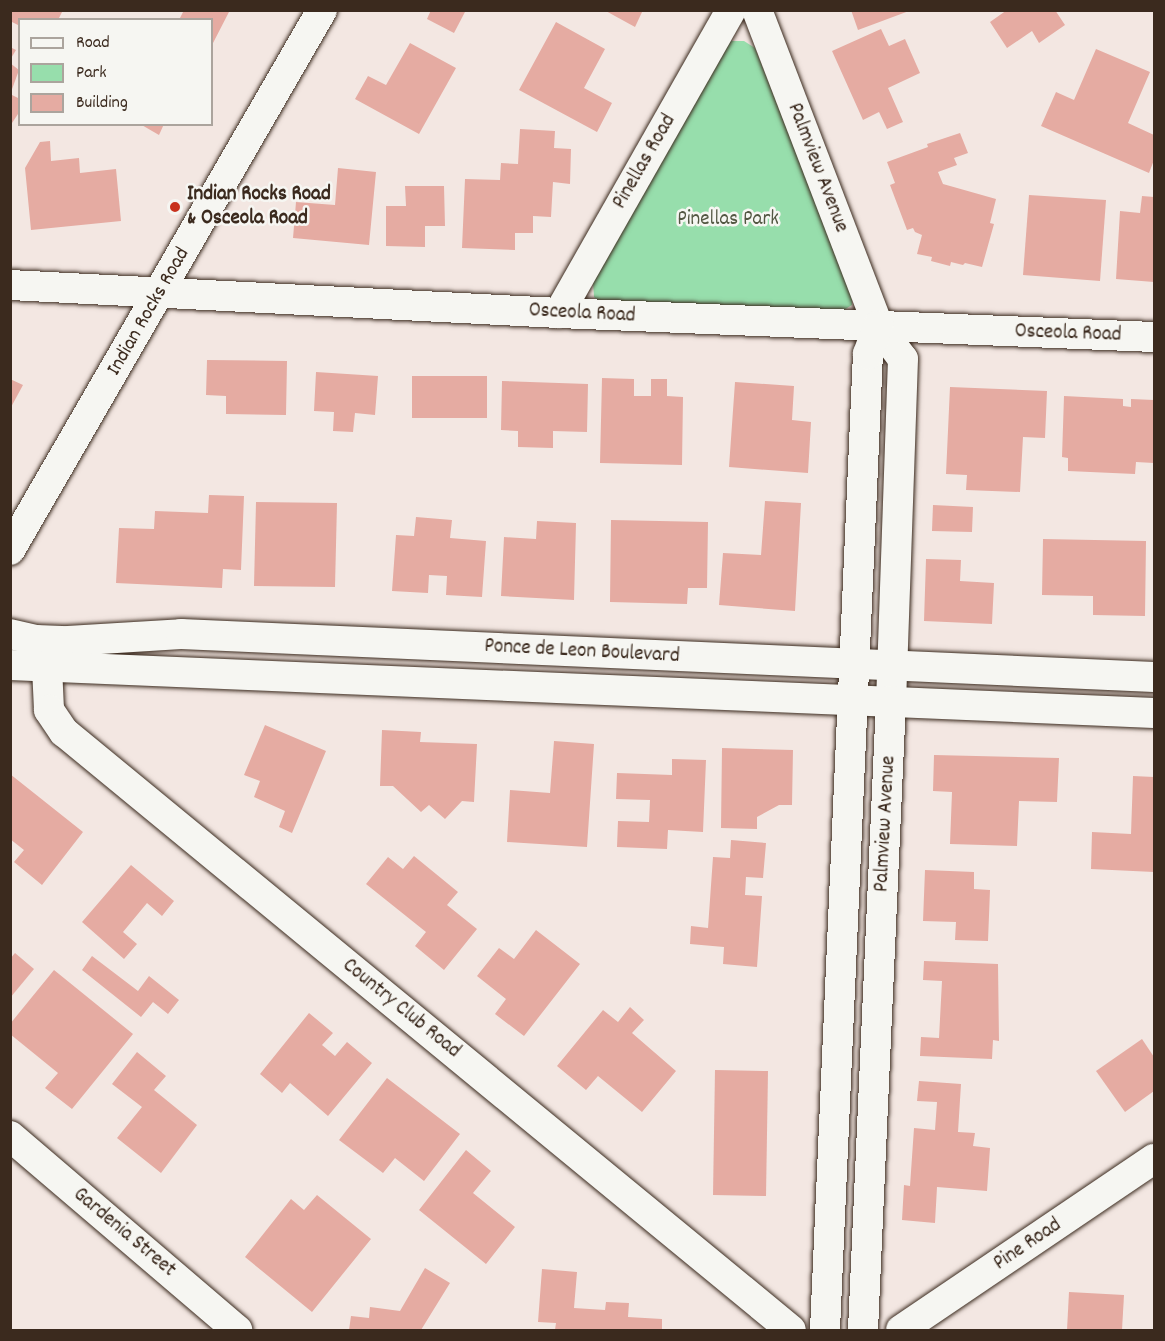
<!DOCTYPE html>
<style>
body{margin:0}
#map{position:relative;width:1165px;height:1341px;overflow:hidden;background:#f3e7e2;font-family:Dekko,sans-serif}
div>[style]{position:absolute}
.green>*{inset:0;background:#97deac}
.building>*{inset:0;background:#e5aba2}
.roads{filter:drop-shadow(0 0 2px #3b2a1e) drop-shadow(0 0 2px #3b2a1e)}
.minor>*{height:30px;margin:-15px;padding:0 15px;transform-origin:15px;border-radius:15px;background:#f6f6f2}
.dots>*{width:16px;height:16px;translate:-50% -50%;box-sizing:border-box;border:3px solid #f6f6f2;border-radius:50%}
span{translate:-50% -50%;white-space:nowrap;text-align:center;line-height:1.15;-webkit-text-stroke:5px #f6f6f2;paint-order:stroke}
.street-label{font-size:21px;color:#3b2a1e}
.poi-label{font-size:21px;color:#3b2a1e;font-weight:700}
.left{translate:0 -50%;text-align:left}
.park-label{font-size:21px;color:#525742}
.frame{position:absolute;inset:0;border:12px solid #3b2a1e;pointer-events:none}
.legend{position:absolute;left:18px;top:18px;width:195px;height:108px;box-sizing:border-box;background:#f6f6f2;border:2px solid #aba49d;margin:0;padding:8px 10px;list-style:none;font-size:18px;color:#3b2a1e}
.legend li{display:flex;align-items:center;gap:12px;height:30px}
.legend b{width:30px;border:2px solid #aba49d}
</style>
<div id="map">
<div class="green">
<i style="clip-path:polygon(731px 41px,744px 41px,755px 48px,852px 294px,852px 305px,839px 313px,603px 305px,594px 297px,593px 282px,720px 52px)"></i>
</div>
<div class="building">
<i style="clip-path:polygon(10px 10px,63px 10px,58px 20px,20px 20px,20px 26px,10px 21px)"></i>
<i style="clip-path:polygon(184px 10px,230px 10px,212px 45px,212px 20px,179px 20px)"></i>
<i style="clip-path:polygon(431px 10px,466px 10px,454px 33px,427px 19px)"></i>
<i style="clip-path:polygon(604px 10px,643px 10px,635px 27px)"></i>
<i style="clip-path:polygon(851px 10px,909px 10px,909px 11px,858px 30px)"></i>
<i style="clip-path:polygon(1007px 10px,1055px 10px,1065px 25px,1039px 43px,1032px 31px,1007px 48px,990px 22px)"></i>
<i style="clip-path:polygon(556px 22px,605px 49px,584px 88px,612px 103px,597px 132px,519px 90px)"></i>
<i style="clip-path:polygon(881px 29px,889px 46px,905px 39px,920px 73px,888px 88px,903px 122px,887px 129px,879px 112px,863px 120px,832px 51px)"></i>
<i style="clip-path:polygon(410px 43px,456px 68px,419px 134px,355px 99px,368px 76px,386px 85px)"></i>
<i style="clip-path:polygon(10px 47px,16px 50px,10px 60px)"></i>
<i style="clip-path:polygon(1096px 49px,1150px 72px,1128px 123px,1154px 135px,1154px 160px,1149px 173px,1041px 126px,1056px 92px,1074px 100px)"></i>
<i style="clip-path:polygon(10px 63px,19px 70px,11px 92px,10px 92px)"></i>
<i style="clip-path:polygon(10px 94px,20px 99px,20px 111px,10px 126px)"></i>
<i style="clip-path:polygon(140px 124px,164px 124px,159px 135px)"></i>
<i style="clip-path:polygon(520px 129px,555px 131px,554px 148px,571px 149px,570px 184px,553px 182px,551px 217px,533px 216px,533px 233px,515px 233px,515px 250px,462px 248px,465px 179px,500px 180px,501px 163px,518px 164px)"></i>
<i style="clip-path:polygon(960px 133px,968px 153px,954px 158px,957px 165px,938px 172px,943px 184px,996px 199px,990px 223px,994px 224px,982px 267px,965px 263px,963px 265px,951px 262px,950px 266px,931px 261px,932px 257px,917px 254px,922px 235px,915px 232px,913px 228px,907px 230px,890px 185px,895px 183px,887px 162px,928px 147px,927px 144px)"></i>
<i style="clip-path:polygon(50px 141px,51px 161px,79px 158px,80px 173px,116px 169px,121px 221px,31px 230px,25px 168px,40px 142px)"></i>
<i style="clip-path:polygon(338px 168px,376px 172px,369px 245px,293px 238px,296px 202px,335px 205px)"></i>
<i style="clip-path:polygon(405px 186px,444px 186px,445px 226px,425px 226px,425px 247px,386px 246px,386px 206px,406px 206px)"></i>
<i style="clip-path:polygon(1029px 195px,1106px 200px,1100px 281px,1023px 275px)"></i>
<i style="clip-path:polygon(1142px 196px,1154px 197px,1154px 282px,1116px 279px,1120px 211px,1140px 213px)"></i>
<i style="clip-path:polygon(207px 360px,287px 361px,286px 415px,226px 414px,226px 396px,206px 395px)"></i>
<i style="clip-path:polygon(316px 372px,378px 376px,375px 415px,355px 413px,353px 432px,333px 431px,334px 412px,314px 411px)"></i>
<i style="clip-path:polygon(412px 376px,487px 376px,487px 418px,412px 418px)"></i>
<i style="clip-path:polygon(602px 378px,634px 379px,634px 396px,651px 396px,651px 379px,667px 379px,667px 396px,683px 397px,682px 465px,600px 463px)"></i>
<i style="clip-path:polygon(10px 379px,23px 385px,10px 409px)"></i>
<i style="clip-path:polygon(502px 381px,588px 384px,587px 432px,553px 431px,553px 448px,518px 447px,518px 431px,501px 430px)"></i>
<i style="clip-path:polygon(735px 382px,794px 386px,792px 420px,811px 422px,808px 473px,729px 467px)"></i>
<i style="clip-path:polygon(950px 387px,1047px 391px,1045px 438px,1023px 437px,1020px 492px,966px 490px,967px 475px,946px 474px)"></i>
<i style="clip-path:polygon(1064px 396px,1123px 399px,1123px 406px,1131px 407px,1131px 399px,1154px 400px,1154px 463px,1136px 462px,1135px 474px,1068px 471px,1068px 458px,1062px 457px)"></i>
<i style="clip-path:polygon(209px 495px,244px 496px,241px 570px,223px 569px,222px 588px,116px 583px,119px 528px,154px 529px,155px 511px,208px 513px)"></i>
<i style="clip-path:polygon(765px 501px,801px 503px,795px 611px,719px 605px,723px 553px,761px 555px)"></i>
<i style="clip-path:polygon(256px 502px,337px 503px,335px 587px,254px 586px)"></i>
<i style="clip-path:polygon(933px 505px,973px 507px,972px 532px,932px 531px)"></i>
<i style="clip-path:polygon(416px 517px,452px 520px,450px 538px,486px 541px,482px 597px,446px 595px,447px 576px,429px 575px,428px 593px,392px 591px,396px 535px,414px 536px)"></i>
<i style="clip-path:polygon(611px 520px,708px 522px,707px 588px,688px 588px,687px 604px,610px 602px)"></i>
<i style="clip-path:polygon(537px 521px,576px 523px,574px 600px,501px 596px,504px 537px,536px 539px)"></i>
<i style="clip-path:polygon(1043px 539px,1146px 541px,1145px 616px,1093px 615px,1093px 596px,1042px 595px)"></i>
<i style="clip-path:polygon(926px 559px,961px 560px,960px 581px,994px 583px,992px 624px,924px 621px)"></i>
<i style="clip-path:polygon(265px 725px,326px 751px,292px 833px,279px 827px,285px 811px,254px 797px,260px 781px,244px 775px)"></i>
<i style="clip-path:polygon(382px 730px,421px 732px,420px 742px,477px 744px,474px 802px,462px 801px,445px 819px,429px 805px,421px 812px,393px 786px,380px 786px)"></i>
<i style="clip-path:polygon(554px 741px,594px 744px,587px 847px,507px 842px,510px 790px,550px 793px)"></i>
<i style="clip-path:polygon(722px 748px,793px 750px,792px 805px,779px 805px,757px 817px,757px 829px,721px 828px)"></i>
<i style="clip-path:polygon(934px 755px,1059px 758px,1057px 802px,1019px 801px,1017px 846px,950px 844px,952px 792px,933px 791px)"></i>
<i style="clip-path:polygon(672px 759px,706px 760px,703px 832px,668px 830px,667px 849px,617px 847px,618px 821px,649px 822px,650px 800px,616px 799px,617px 773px,672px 775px)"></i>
<i style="clip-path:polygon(10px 774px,83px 832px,42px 885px,14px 862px,24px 850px,10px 839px)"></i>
<i style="clip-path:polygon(1133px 776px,1154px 777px,1154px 872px,1091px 869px,1092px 832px,1131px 834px)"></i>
<i style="clip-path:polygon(731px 840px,766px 843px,763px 878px,746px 877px,745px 895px,762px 896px,757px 967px,723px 964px,724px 947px,690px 944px,691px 926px,708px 928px,713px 857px,730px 858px)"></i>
<i style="clip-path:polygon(414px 856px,458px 892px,447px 905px,477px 929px,444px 970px,415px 946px,426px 932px,366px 884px,388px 857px,403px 869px)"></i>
<i style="clip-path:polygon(131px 865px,174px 901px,162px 916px,147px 903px,123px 932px,137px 944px,124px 959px,82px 922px)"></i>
<i style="clip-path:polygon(925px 870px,974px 872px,974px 889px,990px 890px,988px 941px,955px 940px,956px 922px,923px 921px)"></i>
<i style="clip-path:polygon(536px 930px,580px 964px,524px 1036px,495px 1014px,506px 999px,477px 976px,499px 948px,514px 959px)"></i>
<i style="clip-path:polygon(15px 953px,34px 969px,10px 998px,10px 959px)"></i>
<i style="clip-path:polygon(92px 956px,138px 991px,149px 976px,179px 1000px,168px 1014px,153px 1002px,141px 1017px,82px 970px)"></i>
<i style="clip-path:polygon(924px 961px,998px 964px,999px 1041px,993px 1040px,992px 1059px,920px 1056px,921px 1037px,939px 1038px,942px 981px,923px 980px)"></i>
<i style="clip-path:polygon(54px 970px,133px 1034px,72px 1109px,45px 1088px,58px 1073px,10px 1034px,10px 1024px)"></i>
<i style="clip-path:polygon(630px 1007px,644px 1020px,632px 1033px,676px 1071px,642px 1112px,598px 1076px,586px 1090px,557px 1066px,603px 1010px,618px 1022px)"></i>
<i style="clip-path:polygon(309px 1013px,333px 1033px,322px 1045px,335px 1056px,347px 1042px,372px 1063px,328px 1116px,290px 1083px,282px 1093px,260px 1074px)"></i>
<i style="clip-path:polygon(1142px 1039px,1154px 1057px,1154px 1091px,1125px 1112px,1096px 1071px)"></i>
<i style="clip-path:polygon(137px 1052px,166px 1076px,154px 1090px,197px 1125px,161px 1173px,117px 1138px,142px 1107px,112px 1084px)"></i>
<i style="clip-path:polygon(715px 1070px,768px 1071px,766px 1196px,713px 1195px)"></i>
<i style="clip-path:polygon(387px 1078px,460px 1134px,424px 1181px,395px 1158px,383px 1173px,339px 1140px)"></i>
<i style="clip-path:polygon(919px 1081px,961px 1084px,958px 1132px,975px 1133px,973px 1146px,990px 1148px,987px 1191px,937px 1187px,935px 1223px,902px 1220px,904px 1185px,910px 1186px,914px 1128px,935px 1130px,937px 1102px,917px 1101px)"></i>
<i style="clip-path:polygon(466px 1150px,491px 1171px,473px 1193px,515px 1227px,486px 1264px,419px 1210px)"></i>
<i style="clip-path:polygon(317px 1195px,371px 1239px,312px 1312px,245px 1257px,291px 1199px,304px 1210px)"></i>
<i style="clip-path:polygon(425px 1268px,450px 1283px,421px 1330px,349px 1330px,351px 1316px,369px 1318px,370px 1307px,400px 1311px)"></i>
<i style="clip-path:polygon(542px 1269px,577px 1272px,574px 1308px,605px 1310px,606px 1302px,629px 1303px,628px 1317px,662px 1319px,662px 1330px,555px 1330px,556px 1323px,538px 1322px)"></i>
<i style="clip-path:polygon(1069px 1292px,1124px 1295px,1122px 1330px,1067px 1330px)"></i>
</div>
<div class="roads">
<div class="minor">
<i style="left:757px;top:10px;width:338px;rotate:69deg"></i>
<i style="left:878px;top:326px;width:41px;rotate:52.9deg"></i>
<i style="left:903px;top:359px;width:342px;rotate:92deg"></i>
<i style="left:891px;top:701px;width:630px;rotate:92.55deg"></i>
<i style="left:10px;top:285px;width:550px;rotate:2.92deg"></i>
<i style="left:559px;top:313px;width:595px;rotate:2.31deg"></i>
<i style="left:559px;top:313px;width:348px;rotate:-60.4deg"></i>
<i style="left:10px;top:550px;width:624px;rotate:-59.98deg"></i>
<i style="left:10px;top:634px;width:27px;rotate:13deg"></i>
<i style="left:36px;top:640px;width:32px;rotate:2deg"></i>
<i style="left:68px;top:641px;width:113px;rotate:-3.5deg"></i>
<i style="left:181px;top:634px;width:974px;rotate:2.53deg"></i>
<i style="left:10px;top:665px;width:1145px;rotate:2.4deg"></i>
<i style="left:47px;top:667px;width:43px;rotate:87.3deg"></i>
<i style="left:49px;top:710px;width:27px;rotate:56deg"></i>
<i style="left:64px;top:732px;width:941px;rotate:39.44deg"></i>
<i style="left:10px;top:1136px;width:299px;rotate:40.5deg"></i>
<i style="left:825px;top:1330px;width:977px;rotate:-87.48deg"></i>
<i style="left:868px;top:354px;width:30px;rotate:-70deg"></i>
<i style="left:901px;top:1330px;width:305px;rotate:-34.1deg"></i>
</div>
</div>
<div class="dots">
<i style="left:175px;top:207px;background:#c8321e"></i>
</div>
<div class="street-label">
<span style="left:645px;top:162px;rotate:-60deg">Pinellas Road</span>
<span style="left:817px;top:168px;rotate:69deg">Palmview Avenue</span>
<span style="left:149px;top:312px;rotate:-60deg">Indian Rocks Road</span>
<span style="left:582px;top:314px;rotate:3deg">Osceola Road</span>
<span style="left:1068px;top:334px;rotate:2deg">Osceola Road</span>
<span style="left:582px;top:652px;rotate:3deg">Ponce de Leon Boulevard</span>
<span style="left:886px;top:824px;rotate:-87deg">Palmview Avenue</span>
<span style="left:401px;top:1009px;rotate:39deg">Country Club Road</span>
<span style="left:124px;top:1233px;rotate:40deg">Gardenia Street</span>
<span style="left:1028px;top:1245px;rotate:-34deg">Pine Road</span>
</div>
<div class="poi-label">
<span class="left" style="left:187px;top:207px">Indian Rocks Road<br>&amp; Osceola Road</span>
</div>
<div class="park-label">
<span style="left:728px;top:220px">Pinellas Park</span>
</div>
<div class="frame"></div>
<ul class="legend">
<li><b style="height:8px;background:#f6f6f2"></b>Road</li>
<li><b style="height:16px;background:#97deac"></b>Park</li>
<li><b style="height:16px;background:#e5aba2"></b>Building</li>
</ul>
</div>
